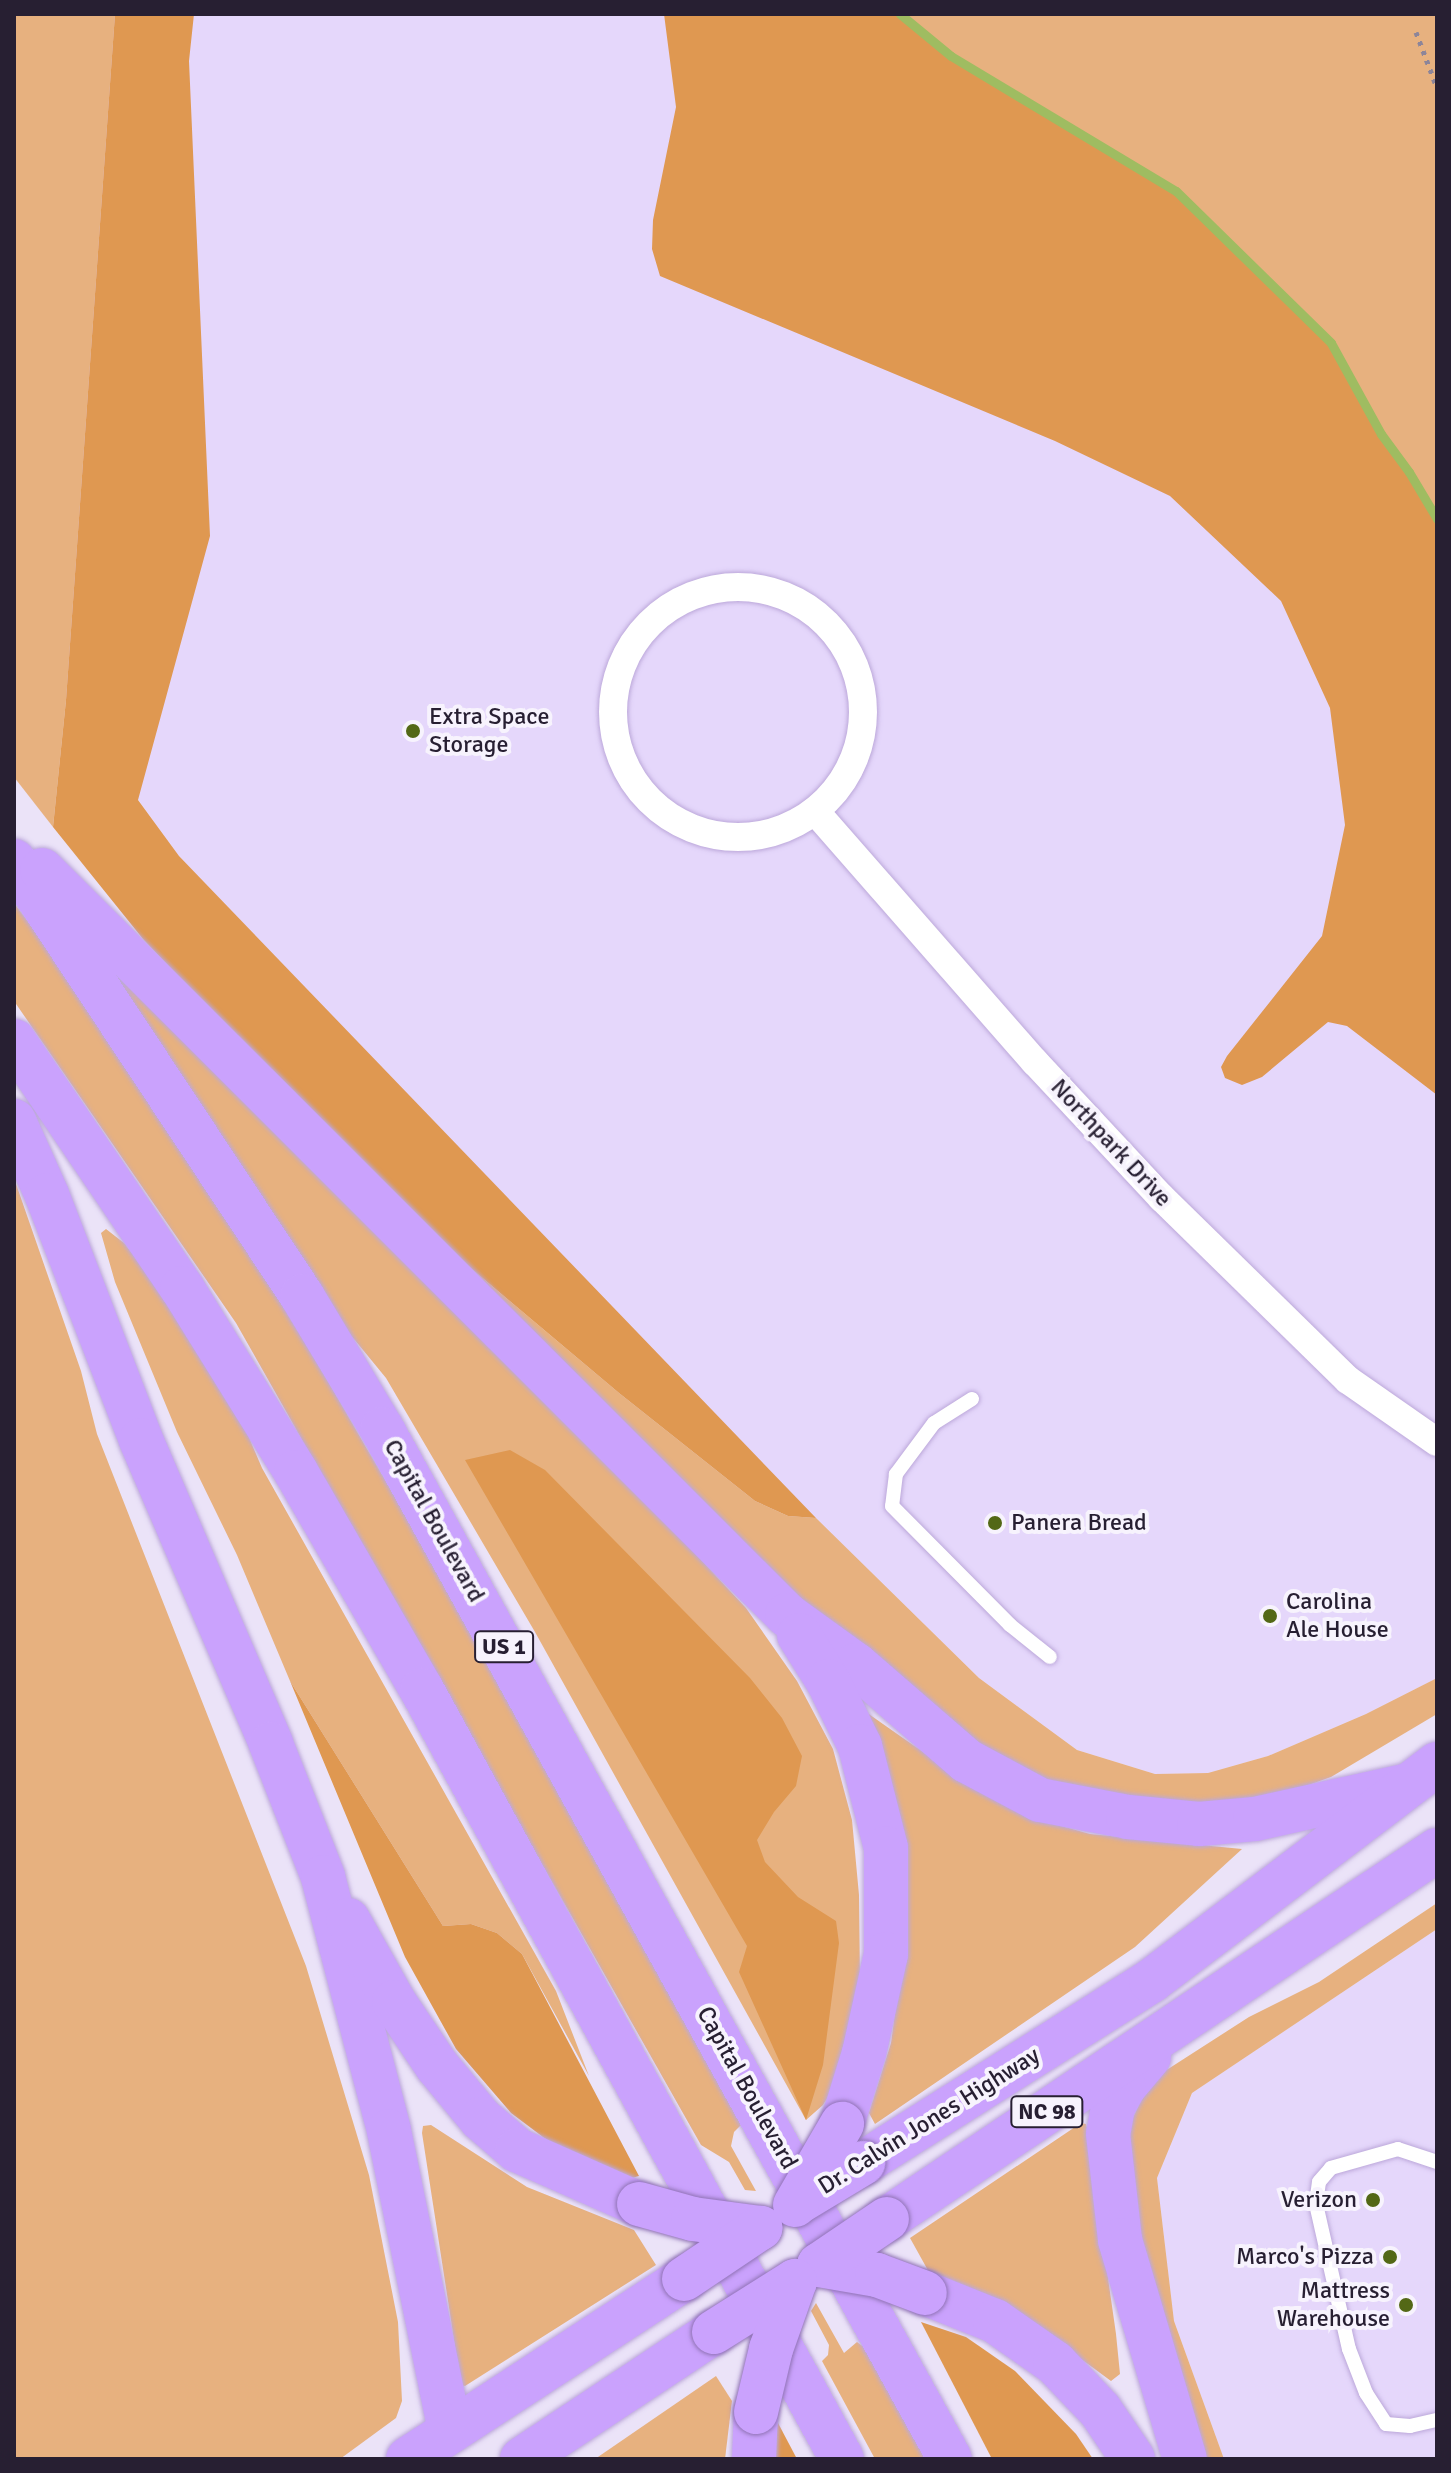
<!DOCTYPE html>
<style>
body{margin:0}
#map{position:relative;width:1451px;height:2473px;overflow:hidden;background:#ebe3f8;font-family:Signika,sans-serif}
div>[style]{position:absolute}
.built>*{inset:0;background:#e5d7fb}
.green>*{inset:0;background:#e7b17f}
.forest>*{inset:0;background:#df9851}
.stream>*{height:9px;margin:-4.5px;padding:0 4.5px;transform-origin:4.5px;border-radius:4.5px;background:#9fbc61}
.path>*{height:5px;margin-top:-2.5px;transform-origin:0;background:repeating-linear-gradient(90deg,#8d8599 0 4px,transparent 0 10px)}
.roads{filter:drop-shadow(0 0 2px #bca8da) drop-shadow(0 0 2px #bca8da)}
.lane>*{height:14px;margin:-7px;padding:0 7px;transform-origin:7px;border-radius:7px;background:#fff}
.street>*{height:28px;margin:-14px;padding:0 14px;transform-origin:14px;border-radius:14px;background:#fff}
.street>.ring{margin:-14px;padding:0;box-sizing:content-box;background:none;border:28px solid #fff;border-radius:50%}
.highway>*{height:44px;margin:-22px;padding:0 22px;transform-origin:22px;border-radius:22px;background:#caa2fd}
.bridges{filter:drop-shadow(0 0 2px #9174b6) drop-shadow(0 0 2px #9174b6)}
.highway-bridge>*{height:44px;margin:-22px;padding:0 22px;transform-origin:22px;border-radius:22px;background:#caa2fd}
.dots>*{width:22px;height:22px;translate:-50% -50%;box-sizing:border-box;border:4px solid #f7f3fd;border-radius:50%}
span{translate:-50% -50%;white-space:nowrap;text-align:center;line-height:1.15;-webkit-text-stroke:8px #f7f3fd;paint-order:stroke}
.shield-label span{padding:2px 6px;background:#f7f3fd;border:2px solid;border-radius:6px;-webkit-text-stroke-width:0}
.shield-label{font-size:22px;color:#271f32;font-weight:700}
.poi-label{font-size:24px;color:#271f32}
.left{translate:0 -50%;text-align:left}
.right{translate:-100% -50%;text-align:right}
.street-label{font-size:24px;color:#271f32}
.frame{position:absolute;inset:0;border:16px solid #271f32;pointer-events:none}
</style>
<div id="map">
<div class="built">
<i style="clip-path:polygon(14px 14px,900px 14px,1381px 434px,1437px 519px,1437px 1678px,1366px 1714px,1268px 1756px,1208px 1773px,1155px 1774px,1077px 1750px,979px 1678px,781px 1484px,179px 856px,66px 700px)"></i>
<i style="clip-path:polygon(1437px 1929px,1437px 2459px,1224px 2459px,1174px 2321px,1157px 2178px,1192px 2093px)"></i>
</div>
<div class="green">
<i style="clip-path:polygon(14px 14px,115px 14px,66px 700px,53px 827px,14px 777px)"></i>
<i style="clip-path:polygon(900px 14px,1437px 14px,1437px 519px,1410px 472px,1381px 434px)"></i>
<i style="clip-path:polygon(14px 903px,67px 975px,289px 1314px,526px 1724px,742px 2124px,734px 2132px,731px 2146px,756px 2191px,745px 2190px,729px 2162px,701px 2145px,236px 1323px,14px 1001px)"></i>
<i style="clip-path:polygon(129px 971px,642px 1497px,746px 1608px,797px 1681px,833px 1749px,852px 1820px,859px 1895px,860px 1981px,835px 2085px,823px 2105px,806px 2120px,535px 1632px,386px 1378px,340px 1322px,117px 980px)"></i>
<i style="clip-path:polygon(14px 1178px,81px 1371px,97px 1434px,306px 1966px,369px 2175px,398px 2322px,402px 2401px,396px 2418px,340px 2459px,14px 2459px)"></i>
<i style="clip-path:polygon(106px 1229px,124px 1243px,156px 1284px,241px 1419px,262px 1468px,556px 1991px,589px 2076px,522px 1954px,497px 1933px,471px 1924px,443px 1926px,290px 1681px,237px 1555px,177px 1432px,115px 1282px,101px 1233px)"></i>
<i style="clip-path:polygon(460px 1259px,619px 1393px,755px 1501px,788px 1516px,816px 1518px,979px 1678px,1077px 1750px,1155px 1774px,1208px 1773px,1268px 1756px,1366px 1714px,1437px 1678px,1437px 1714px,1331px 1777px,1277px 1796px,1220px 1808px,1104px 1804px,964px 1744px,846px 1642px,527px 1333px)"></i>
<i style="clip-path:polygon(863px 1710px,973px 1787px,1036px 1819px,1090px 1834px,1242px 1849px,1135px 1947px,875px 2124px,869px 2113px,891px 2043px,904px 1948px)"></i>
<i style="clip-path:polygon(1437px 1903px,1437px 1929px,1192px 2093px,1157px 2178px,1174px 2321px,1224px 2459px,1193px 2459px,1154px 2322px,1124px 2138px,1143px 2096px,1165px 2071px,1249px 2017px,1319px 1982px)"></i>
<i style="clip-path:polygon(1081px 2123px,1086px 2124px,1116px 2334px,1120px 2374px,1111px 2381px,1054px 2339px,930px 2274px,910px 2238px)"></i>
<i style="clip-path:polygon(431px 2125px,527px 2187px,634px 2230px,656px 2265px,465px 2386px,461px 2385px,422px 2133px,423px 2126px)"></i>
<i style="clip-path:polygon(816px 2303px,844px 2353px,857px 2342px,865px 2348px,926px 2459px,875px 2459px,822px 2361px,828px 2355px,829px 2345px,811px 2311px)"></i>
<i style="clip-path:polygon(716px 2376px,732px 2401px,725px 2459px,595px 2459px)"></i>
</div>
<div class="forest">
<i style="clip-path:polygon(115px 14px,194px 14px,189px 61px,210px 536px,138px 800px,179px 856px,816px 1518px,788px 1516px,755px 1501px,619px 1393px,460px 1259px,289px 1093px,143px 939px,53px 827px,66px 700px)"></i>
<i style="clip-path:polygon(664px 14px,900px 14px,951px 56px,1176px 191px,1331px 343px,1381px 434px,1409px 472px,1437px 519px,1437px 1095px,1347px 1026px,1328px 1022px,1262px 1077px,1242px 1085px,1225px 1078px,1221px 1067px,1227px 1056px,1322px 936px,1345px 825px,1330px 708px,1281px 601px,1170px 496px,1055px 441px,660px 276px,652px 249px,653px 220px,676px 107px)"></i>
<i style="clip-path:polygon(510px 1450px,545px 1470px,750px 1678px,782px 1718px,802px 1756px,796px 1786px,774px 1812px,757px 1840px,765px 1862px,798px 1897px,836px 1921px,839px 1943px,823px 2065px,806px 2120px,739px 1972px,747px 1946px,465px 1460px)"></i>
<i style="clip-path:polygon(290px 1681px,443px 1926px,471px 1924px,497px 1933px,522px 1954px,639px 2176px,628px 2179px,569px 2154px,543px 2137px,511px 2113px,456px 2049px,405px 1957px)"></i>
<i style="clip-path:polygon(921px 2322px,966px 2337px,1015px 2371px,1076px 2434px,1093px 2459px,992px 2459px)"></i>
<i style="clip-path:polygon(778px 2423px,797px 2459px,770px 2459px)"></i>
</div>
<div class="stream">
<i style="left:900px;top:14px;width:66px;rotate:39.5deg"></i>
<i style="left:951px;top:56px;width:262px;rotate:31deg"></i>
<i style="left:1176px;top:191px;width:217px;rotate:44.4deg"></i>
<i style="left:1331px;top:343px;width:104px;rotate:61.2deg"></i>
<i style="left:1381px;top:434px;width:47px;rotate:53.6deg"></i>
<i style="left:1409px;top:472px;width:55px;rotate:59.2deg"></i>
</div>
<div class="path">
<i style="left:1416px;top:32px;width:60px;rotate:69.4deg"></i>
</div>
<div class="roads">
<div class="lane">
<i style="left:972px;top:1399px;width:45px;rotate:147.7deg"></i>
<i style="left:934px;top:1423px;width:64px;rotate:126.7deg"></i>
<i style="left:896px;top:1474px;width:32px;rotate:97deg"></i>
<i style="left:892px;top:1506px;width:168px;rotate:45.2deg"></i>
<i style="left:1010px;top:1625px;width:51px;rotate:38.7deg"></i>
<i style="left:1437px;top:2162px;width:41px;rotate:-161.6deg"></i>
<i style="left:1398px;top:2149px;width:70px;rotate:164.2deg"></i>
<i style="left:1331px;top:2168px;width:18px;rotate:131deg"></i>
<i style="left:1319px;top:2182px;width:22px;rotate:98deg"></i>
<i style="left:1316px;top:2204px;width:149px;rotate:77.2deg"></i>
<i style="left:1349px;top:2349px;width:47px;rotate:68.9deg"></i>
<i style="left:1366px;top:2393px;width:37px;rotate:57deg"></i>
<i style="left:1386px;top:2424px;width:24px;rotate:5deg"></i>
<i style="left:1410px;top:2426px;width:28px;rotate:-13deg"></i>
</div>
<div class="street">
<i class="ring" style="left:613px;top:587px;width:222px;height:222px"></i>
<i style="left:815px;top:811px;width:334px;rotate:48.8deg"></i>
<i style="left:1035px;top:1062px;width:186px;rotate:47deg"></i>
<i style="left:1162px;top:1198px;width:260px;rotate:44.4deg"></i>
<i style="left:1348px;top:1380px;width:108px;rotate:34.9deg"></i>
</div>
<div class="highway">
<i style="left:14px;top:861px;width:522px;rotate:56.49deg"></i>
<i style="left:302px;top:1296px;width:155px;rotate:59deg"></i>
<i style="left:382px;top:1429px;width:1176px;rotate:61.13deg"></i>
<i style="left:42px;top:870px;width:1054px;rotate:45deg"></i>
<i style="left:787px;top:1615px;width:85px;rotate:35.9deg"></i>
<i style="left:856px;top:1665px;width:147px;rotate:40.9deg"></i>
<i style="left:967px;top:1761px;width:83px;rotate:28.1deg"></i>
<i style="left:1040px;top:1800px;width:90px;rotate:10.9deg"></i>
<i style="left:1128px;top:1817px;width:71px;rotate:5.6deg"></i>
<i style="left:1199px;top:1824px;width:56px;rotate:-5.1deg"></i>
<i style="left:1255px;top:1819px;width:153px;rotate:-12.5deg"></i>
<i style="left:14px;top:1041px;width:299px;rotate:55.8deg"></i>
<i style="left:182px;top:1288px;width:216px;rotate:58.2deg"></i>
<i style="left:296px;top:1472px;width:252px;rotate:60deg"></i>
<i style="left:422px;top:1690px;width:876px;rotate:61.36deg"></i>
<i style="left:14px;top:1121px;width:81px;rotate:66deg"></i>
<i style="left:47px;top:1195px;width:262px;rotate:69deg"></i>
<i style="left:141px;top:1440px;width:331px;rotate:66.8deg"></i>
<i style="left:271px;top:1744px;width:143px;rotate:68.6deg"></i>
<i style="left:323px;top:1877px;width:262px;rotate:75.4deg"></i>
<i style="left:389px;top:2131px;width:306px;rotate:78.5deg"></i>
<i style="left:799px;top:1635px;width:54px;rotate:57.8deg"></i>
<i style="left:828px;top:1681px;width:72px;rotate:63.8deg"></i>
<i style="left:860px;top:1746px;width:105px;rotate:75.7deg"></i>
<i style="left:886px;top:1848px;width:106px;rotate:90deg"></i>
<i style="left:886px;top:1954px;width:101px;rotate:102.5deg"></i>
<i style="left:864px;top:2053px;width:74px;rotate:107.2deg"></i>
<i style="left:348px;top:1920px;width:94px;rotate:60.7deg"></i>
<i style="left:394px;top:2002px;width:77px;rotate:56.1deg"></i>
<i style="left:437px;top:2066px;width:69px;rotate:50.3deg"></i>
<i style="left:481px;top:2119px;width:48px;rotate:40.7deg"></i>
<i style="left:517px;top:2150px;width:133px;rotate:23.9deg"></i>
<i style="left:1149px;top:2057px;width:39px;rotate:130deg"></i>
<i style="left:1124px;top:2087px;width:23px;rotate:119deg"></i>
<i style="left:1113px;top:2107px;width:27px;rotate:100deg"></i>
<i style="left:1108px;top:2134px;width:107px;rotate:83.5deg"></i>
<i style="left:1120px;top:2240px;width:228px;rotate:73.5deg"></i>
<i style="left:863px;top:2163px;width:341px;rotate:-32.3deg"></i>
<i style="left:1151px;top:1981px;width:359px;rotate:-37.2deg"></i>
<i style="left:887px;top:2219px;width:662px;rotate:-33.86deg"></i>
<i style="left:925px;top:2293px;width:75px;rotate:21.8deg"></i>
<i style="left:995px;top:2321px;width:73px;rotate:35deg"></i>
<i style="left:1055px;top:2363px;width:65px;rotate:46.2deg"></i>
<i style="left:1100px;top:2410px;width:59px;rotate:56deg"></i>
<i style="left:408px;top:2459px;width:330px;rotate:-33.1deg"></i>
<i style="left:522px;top:2459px;width:230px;rotate:-33.5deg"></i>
<i style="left:754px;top:2459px;width:47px;rotate:-87.6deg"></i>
</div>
</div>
<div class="bridges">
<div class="highway-bridge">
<i style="left:800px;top:2201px;width:74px;rotate:-31.1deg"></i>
<i style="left:639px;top:2204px;width:56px;rotate:15.5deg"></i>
<i style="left:693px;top:2219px;width:68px;rotate:7.7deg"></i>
<i style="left:795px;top:2205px;width:94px;rotate:-59.9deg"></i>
<i style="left:819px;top:2265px;width:59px;rotate:9.8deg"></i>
<i style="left:877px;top:2275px;width:51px;rotate:20.6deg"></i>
<i style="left:819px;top:2265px;width:82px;rotate:-34.1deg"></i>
<i style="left:684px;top:2279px;width:92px;rotate:-33.9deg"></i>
<i style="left:714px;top:2332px;width:96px;rotate:-32.2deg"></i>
<i style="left:756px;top:2412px;width:65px;rotate:-76.6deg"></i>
<i style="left:771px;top:2349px;width:72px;rotate:-70.6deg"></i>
</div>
</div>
<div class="dots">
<i style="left:413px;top:731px;background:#536816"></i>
<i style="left:995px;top:1523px;background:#536816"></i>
<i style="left:1270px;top:1616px;background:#536816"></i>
<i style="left:1373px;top:2200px;background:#536816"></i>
<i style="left:1390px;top:2257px;background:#536816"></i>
<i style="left:1406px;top:2305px;background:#536816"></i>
</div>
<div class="shield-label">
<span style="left:504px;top:1647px">US 1</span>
<span style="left:1047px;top:2112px">NC 98</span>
</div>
<div class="poi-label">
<span class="left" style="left:429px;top:731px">Extra Space<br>Storage</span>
<span class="left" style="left:1011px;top:1523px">Panera Bread</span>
<span class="left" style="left:1286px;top:1616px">Carolina<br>Ale House</span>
<span class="right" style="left:1357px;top:2200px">Verizon</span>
<span class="right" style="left:1374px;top:2257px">Marco's Pizza</span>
<span class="right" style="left:1390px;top:2305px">Mattress<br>Warehouse</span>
</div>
<div class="street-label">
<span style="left:1111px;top:1143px;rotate:47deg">Northpark Drive</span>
<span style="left:434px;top:1521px;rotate:61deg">Capital Boulevard</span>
<span style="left:747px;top:2088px;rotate:61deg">Capital Boulevard</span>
<span style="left:929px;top:2121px;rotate:-32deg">Dr. Calvin Jones Highway</span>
</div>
<div class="frame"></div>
</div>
